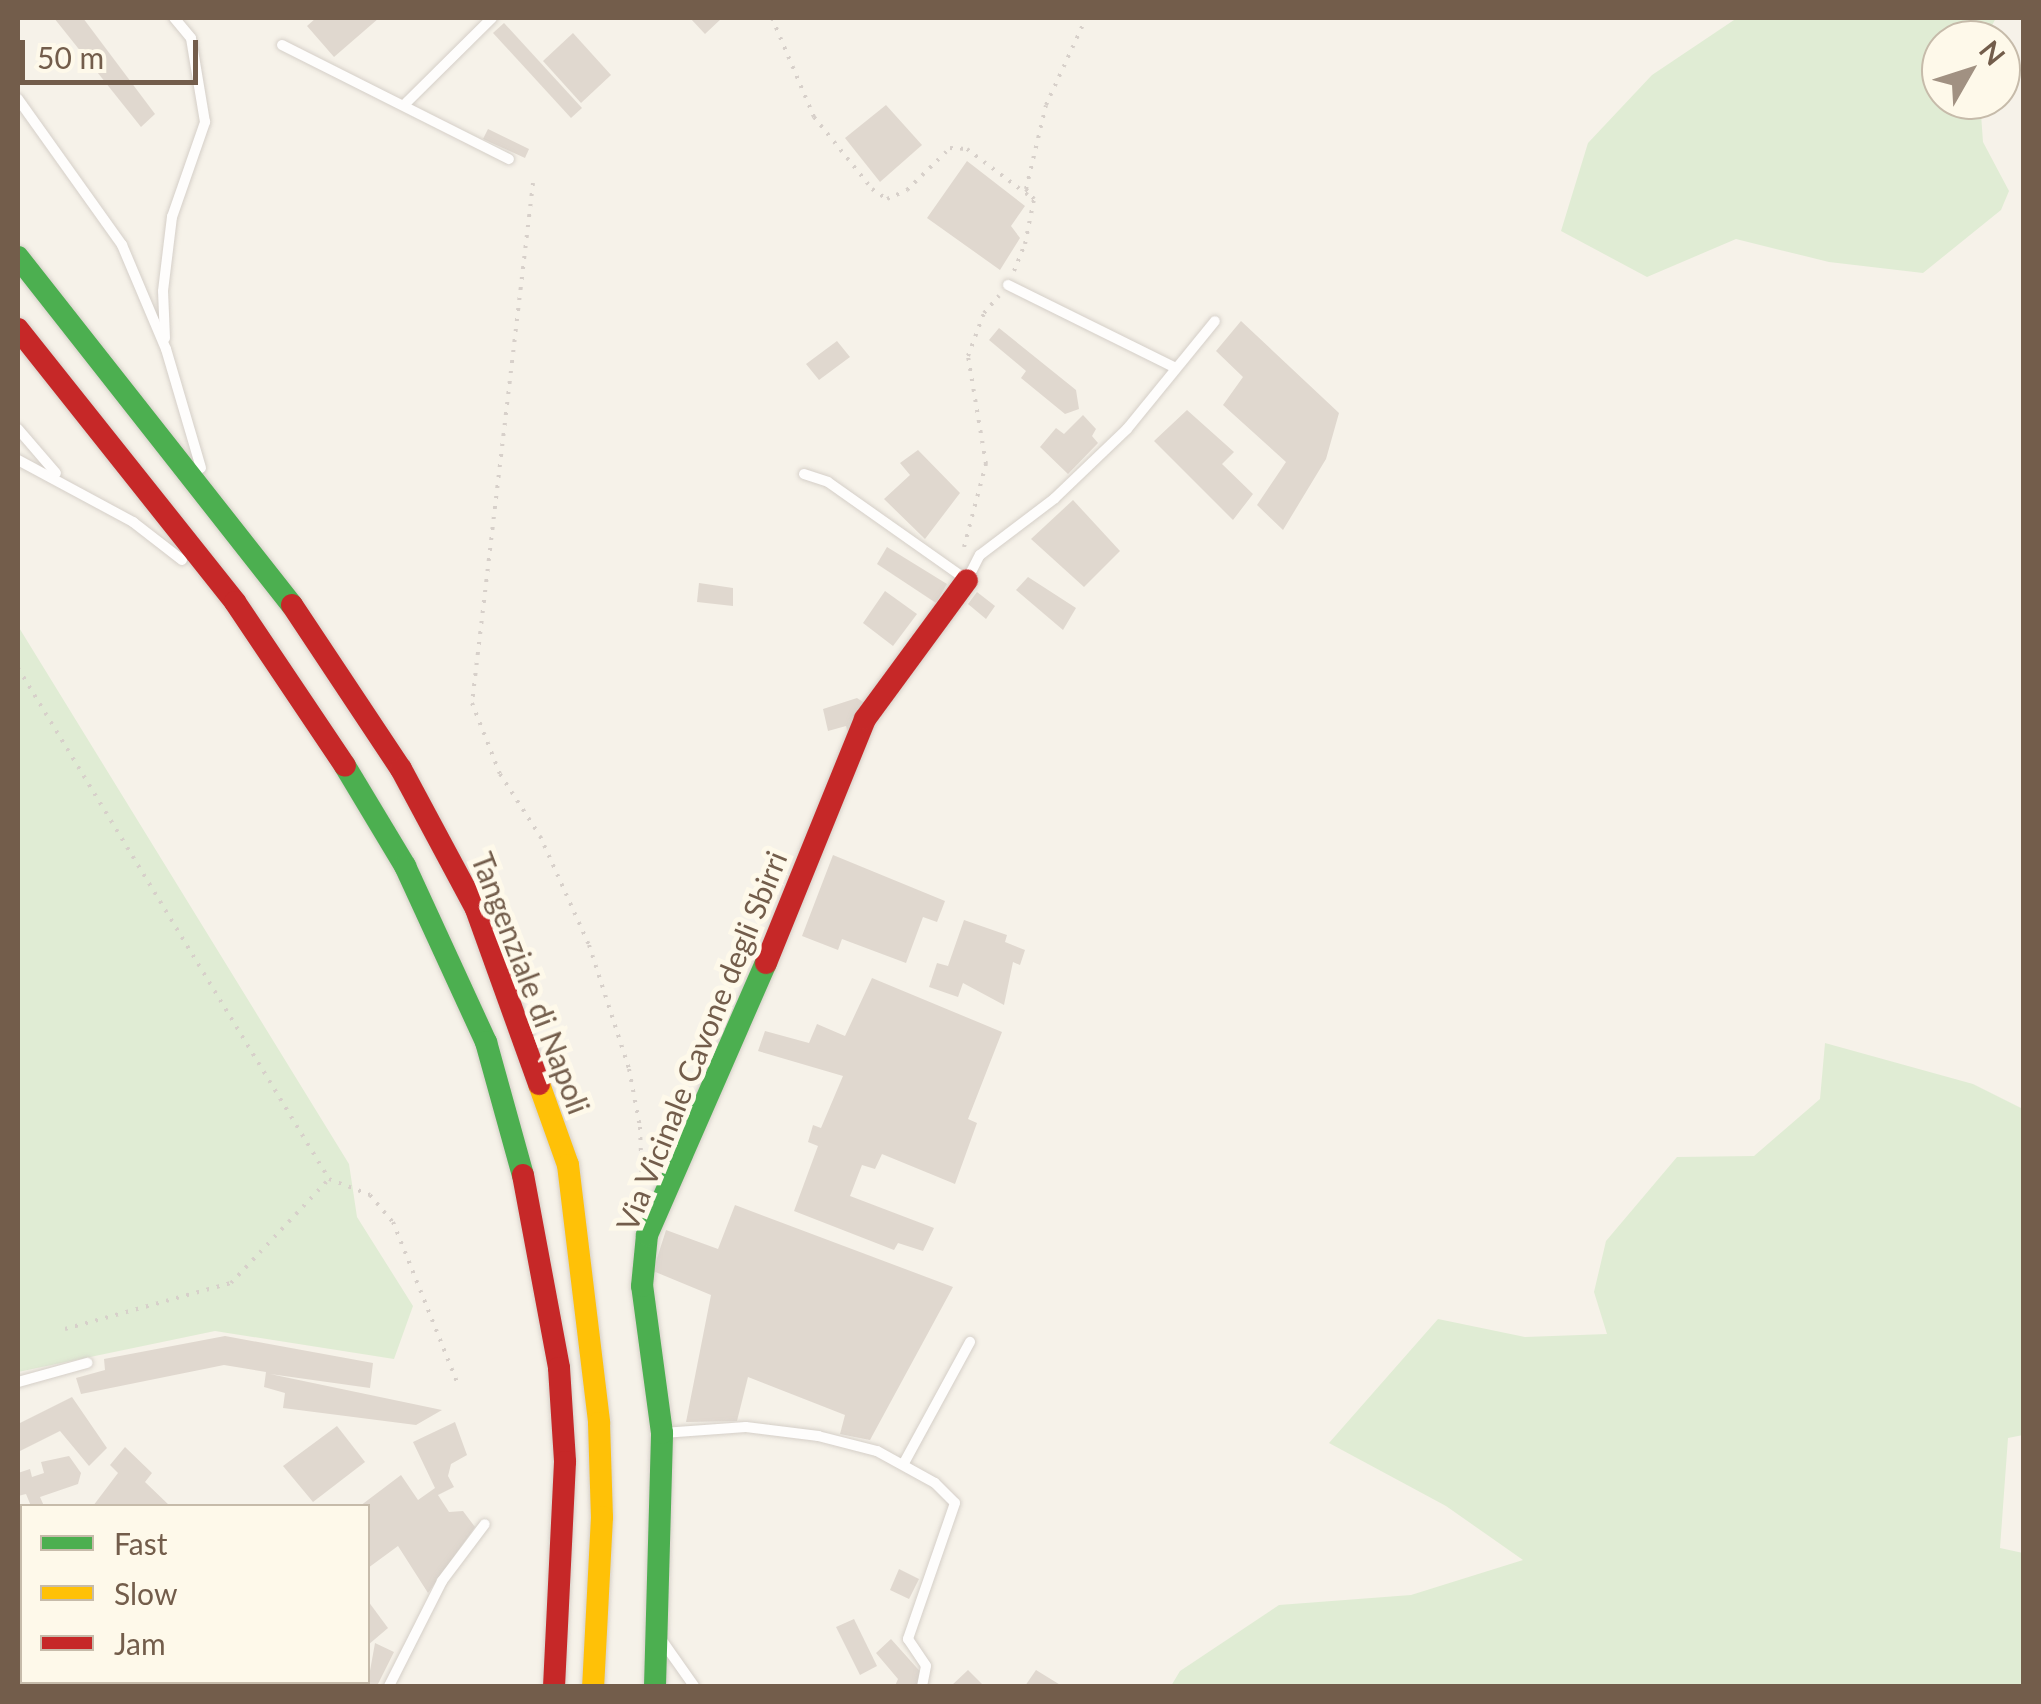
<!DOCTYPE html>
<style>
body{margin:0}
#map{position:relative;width:2041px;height:1704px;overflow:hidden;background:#f6f2e9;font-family:Lato,sans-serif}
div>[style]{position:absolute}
.green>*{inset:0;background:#e0ecd4}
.building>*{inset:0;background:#e0d8cf}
.path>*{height:4px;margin-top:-2px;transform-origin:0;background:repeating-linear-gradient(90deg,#d7d0ca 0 2.5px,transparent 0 10.5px)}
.roads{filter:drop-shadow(0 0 2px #d5cfc8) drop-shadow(0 0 2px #d5cfc8)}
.lane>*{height:10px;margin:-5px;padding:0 5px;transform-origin:5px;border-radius:5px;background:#fefdfc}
.fast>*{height:22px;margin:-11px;padding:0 11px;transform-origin:11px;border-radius:11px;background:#4caf50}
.slow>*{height:22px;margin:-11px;padding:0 11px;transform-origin:11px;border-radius:11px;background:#ffc107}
.jam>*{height:22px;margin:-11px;padding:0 11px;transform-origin:11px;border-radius:11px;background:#c62828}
span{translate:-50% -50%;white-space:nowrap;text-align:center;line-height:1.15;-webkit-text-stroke:10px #fef9ea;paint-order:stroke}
.street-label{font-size:30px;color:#735d4b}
.frame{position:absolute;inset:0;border:20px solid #735d4b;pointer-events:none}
.legend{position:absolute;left:20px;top:1504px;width:350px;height:180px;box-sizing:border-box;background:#fef9ea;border:2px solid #c6bbaa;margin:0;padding:12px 18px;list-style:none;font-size:30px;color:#735d4b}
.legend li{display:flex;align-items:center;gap:20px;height:50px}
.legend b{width:50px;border:2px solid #c6bbaa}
.north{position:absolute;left:1921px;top:20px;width:100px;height:100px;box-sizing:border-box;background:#fef9ea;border:2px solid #c6bbaa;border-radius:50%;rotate:51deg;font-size:28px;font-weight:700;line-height:40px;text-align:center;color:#735d4b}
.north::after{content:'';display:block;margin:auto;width:35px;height:45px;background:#a19182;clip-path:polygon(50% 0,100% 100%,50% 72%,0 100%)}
.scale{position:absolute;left:20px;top:40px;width:178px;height:45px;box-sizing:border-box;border:5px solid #735d4b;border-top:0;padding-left:12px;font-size:30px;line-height:35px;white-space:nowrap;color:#735d4b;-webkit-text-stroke:8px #fef9ea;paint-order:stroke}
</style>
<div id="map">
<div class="green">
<i style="clip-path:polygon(1737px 18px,1996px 18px,1984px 40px,1941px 40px,1941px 100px,1980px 100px,1983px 142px,2009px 191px,2001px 210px,1923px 273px,1829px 262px,1736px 239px,1647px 277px,1561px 231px,1588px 143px,1652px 75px)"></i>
<i style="clip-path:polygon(18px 626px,349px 1164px,357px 1217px,413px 1306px,394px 1359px,215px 1331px,18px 1372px)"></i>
<i style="clip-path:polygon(1825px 1043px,1973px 1084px,2023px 1109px,2023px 1435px,2008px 1438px,2000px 1548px,2023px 1553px,2023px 1686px,1171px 1686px,1180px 1671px,1279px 1605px,1411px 1595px,1523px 1560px,1446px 1506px,1329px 1443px,1438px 1319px,1525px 1337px,1607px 1334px,1594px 1292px,1606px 1241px,1677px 1157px,1754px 1156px,1820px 1099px)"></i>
</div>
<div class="building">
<i style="clip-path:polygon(54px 18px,83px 18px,155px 114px,141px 127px)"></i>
<i style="clip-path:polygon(316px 18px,379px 18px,334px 57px,307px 26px)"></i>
<i style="clip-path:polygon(690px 18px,722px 18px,705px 34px)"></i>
<i style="clip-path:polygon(504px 23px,582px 108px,571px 118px,493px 33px)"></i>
<i style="clip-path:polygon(573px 33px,611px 75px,581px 103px,543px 61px)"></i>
<i style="clip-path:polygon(886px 105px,922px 145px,880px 182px,845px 138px)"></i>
<i style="clip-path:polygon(488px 129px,529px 149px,525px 158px,483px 139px)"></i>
<i style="clip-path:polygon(967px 161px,1025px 206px,1011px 226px,1020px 238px,1000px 270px,927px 218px)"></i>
<i style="clip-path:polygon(1241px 321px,1339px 413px,1326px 459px,1283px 530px,1257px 505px,1286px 462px,1223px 405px,1243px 377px,1216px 351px)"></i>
<i style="clip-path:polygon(999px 328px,1076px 390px,1079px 409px,1065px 414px,1021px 378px,1026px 371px,989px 340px)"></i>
<i style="clip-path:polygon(837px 341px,850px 357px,819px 380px,806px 364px)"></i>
<i style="clip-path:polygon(1187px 410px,1234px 452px,1222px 464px,1253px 494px,1233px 520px,1154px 441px)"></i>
<i style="clip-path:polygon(1083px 415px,1096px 429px,1092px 436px,1098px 443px,1068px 474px,1040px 447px,1056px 428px,1064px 434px)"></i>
<i style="clip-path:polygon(918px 450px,960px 493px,925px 539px,884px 499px,910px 475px,900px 463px)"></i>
<i style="clip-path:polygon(1073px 500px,1120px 551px,1084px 587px,1031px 539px)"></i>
<i style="clip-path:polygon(887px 547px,947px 584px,936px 603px,877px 564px)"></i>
<i style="clip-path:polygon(1028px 577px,1076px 608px,1063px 630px,1016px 590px)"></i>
<i style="clip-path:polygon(699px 583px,733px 588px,733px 606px,697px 602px)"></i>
<i style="clip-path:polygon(885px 591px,917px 614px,893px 646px,863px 623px)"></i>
<i style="clip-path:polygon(977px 592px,995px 606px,986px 619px,968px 604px)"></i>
<i style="clip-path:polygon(857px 698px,866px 704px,850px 739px,846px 726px,828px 731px,823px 709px)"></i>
<i style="clip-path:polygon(833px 855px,945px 901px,937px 922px,923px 917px,906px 963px,842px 939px,838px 950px,802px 936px)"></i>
<i style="clip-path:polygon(964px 920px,1007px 935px,1005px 942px,1025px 950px,1020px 965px,1013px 962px,1004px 1005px,963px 983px,958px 997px,929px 987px,937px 963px,948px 966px)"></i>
<i style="clip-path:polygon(872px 978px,1002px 1032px,968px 1119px,977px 1123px,955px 1184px,882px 1154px,875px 1169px,862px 1165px,850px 1196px,934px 1228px,923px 1251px,898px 1243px,894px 1250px,794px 1211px,818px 1146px,808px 1142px,813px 1125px,821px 1128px,843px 1076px,758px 1051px,765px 1031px,809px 1043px,817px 1024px,845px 1036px)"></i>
<i style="clip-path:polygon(735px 1205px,953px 1287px,870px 1440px,840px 1434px,845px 1415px,748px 1377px,737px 1421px,686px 1422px,711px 1295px,653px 1271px,666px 1230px,718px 1249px)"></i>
<i style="clip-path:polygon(225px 1336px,373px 1363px,370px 1388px,270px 1374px,442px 1410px,416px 1425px,283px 1408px,285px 1393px,264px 1387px,266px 1372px,224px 1365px,81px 1394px,76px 1378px,105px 1370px,104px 1359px)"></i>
<i style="clip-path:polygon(72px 1397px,107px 1448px,89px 1466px,60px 1431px,18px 1452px,18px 1424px)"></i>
<i style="clip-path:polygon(455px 1422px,467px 1455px,451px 1464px,448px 1476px,454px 1487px,438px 1495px,449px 1512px,463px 1511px,475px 1527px,428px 1593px,398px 1546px,368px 1568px,368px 1506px,360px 1506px,401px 1475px,418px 1500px,435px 1488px,413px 1442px)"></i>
<i style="clip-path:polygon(337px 1426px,365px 1462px,313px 1502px,283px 1466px)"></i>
<i style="clip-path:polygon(125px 1447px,152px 1473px,145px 1482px,170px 1506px,93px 1506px,118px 1473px,110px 1465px)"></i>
<i style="clip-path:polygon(69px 1456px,81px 1473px,78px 1484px,40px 1497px,44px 1506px,31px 1506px,26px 1494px,18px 1496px,18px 1473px,30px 1469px,32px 1477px,44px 1473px,41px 1462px)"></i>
<i style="clip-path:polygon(899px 1569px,919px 1579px,909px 1599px,890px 1590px)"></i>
<i style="clip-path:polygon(22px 1589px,22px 1670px,21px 1670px,18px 1590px)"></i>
<i style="clip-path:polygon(368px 1601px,388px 1628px,368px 1645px)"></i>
<i style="clip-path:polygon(854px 1619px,877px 1666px,860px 1675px,836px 1627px)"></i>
<i style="clip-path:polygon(891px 1639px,925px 1677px,916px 1686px,895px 1686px,898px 1679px,876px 1653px)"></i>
<i style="clip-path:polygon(375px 1643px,394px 1652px,377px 1686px,352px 1686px,368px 1682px)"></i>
<i style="clip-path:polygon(968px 1670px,984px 1686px,951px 1686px)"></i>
<i style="clip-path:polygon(1036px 1670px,1062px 1686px,1025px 1686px)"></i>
<i style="clip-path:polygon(162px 1682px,309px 1682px,313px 1686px,155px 1686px)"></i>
</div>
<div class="path">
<i style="left:772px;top:18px;width:108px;rotate:67deg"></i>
<i style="left:814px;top:117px;width:92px;rotate:51.1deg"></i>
<i style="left:872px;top:189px;width:18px;rotate:34deg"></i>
<i style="left:887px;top:199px;width:22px;rotate:-24deg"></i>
<i style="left:907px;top:190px;width:60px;rotate:-44.3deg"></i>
<i style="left:950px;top:148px;width:17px;rotate:3deg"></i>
<i style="left:967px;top:149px;width:76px;rotate:37deg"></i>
<i style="left:533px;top:183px;width:524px;rotate:96.69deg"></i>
<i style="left:472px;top:703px;width:76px;rotate:68.5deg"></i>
<i style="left:500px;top:774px;width:74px;rotate:57.2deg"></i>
<i style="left:540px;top:836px;width:120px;rotate:65.8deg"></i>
<i style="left:589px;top:945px;width:130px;rotate:72.1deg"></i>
<i style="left:629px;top:1069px;width:59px;rotate:79.3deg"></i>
<i style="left:640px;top:1127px;width:58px;rotate:88deg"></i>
<i style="left:1014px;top:271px;width:29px;rotate:-68deg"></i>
<i style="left:1025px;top:244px;width:46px;rotate:-78.7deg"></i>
<i style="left:1034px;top:199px;width:13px;rotate:-129deg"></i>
<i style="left:1026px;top:189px;width:86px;rotate:-76.6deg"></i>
<i style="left:1046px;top:105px;width:96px;rotate:-65.3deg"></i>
<i style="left:964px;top:547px;width:86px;rotate:-75.2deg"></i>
<i style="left:986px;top:464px;width:109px;rotate:-99.5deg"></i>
<i style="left:968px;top:356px;width:46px;rotate:-69.6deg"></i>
<i style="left:984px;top:313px;width:23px;rotate:-49deg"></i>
<i style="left:18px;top:668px;width:598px;rotate:58.67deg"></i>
<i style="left:329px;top:1179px;width:44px;rotate:21.3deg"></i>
<i style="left:370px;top:1195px;width:35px;rotate:50deg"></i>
<i style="left:393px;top:1222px;width:172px;rotate:68.2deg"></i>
<i style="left:65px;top:1329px;width:172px;rotate:-15.5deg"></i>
<i style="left:231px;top:1283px;width:143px;rotate:-46.7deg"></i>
</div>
<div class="roads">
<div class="lane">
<i style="left:282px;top:45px;width:254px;rotate:26.7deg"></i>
<i style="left:18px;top:99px;width:179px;rotate:54.5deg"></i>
<i style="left:122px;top:245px;width:113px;rotate:67.1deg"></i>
<i style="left:166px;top:349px;width:124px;rotate:73.6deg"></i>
<i style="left:406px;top:103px;width:121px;rotate:-44.7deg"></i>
<i style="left:1008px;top:285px;width:185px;rotate:26.3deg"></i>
<i style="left:165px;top:338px;width:47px;rotate:-92.4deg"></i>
<i style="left:163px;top:291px;width:75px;rotate:-83.1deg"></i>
<i style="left:172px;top:217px;width:101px;rotate:-70.8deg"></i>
<i style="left:205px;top:122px;width:85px;rotate:-99.5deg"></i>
<i style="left:191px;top:38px;width:26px;rotate:-130deg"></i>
<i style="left:18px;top:429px;width:58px;rotate:49.2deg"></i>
<i style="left:18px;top:460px;width:131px;rotate:28.3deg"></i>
<i style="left:133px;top:522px;width:62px;rotate:37.8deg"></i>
<i style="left:804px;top:474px;width:25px;rotate:18deg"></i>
<i style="left:828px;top:482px;width:170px;rotate:35.2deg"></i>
<i style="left:967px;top:580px;width:28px;rotate:-63deg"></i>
<i style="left:980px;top:555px;width:94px;rotate:-37.2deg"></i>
<i style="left:1055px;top:498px;width:100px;rotate:-43.8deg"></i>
<i style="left:1127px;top:429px;width:139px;rotate:-50.8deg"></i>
<i style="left:18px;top:1382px;width:72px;rotate:-15.4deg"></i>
<i style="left:663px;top:1433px;width:83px;rotate:-4.1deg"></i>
<i style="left:746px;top:1427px;width:73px;rotate:7.1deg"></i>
<i style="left:818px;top:1436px;width:61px;rotate:14.3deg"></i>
<i style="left:877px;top:1451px;width:66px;rotate:28.9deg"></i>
<i style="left:935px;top:1483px;width:28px;rotate:45deg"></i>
<i style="left:955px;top:1503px;width:144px;rotate:109.1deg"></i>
<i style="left:908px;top:1639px;width:32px;rotate:56deg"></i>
<i style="left:926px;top:1666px;width:20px;rotate:101deg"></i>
<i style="left:904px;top:1463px;width:138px;rotate:-61.4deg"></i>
<i style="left:18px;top:1517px;width:4px"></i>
<i style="left:18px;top:1553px;width:4px"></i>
<i style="left:663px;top:1642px;width:54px;rotate:54.8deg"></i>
<i style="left:18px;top:1673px;width:4px;rotate:-14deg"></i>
<i style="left:319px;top:1682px;width:4px;rotate:63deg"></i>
<i style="left:389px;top:1686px;width:118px;rotate:-63.2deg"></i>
<i style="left:442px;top:1581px;width:71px;rotate:-53deg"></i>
</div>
<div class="fast">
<i style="left:18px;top:257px;width:443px;rotate:51.8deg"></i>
<i style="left:345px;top:766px;width:117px;rotate:59deg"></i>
<i style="left:405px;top:866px;width:194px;rotate:65.3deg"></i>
<i style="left:486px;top:1042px;width:138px;rotate:74.5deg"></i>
<i style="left:655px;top:1686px;width:253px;rotate:-88.4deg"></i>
<i style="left:662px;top:1433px;width:148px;rotate:-97.7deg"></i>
<i style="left:642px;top:1286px;width:51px;rotate:-84.4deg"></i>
<i style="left:647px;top:1235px;width:297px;rotate:-66.4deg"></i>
</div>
<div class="slow">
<i style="left:539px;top:1084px;width:86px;rotate:70.3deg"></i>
<i style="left:568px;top:1165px;width:260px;rotate:83.1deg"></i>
<i style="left:599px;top:1423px;width:94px;rotate:88.2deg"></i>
<i style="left:602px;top:1517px;width:169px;rotate:93deg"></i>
</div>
<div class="jam">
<i style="left:18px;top:329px;width:349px;rotate:51.5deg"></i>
<i style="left:235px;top:602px;width:197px;rotate:56.1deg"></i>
<i style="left:292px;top:605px;width:197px;rotate:56.4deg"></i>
<i style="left:401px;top:769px;width:159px;rotate:61.8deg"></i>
<i style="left:476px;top:909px;width:186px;rotate:70.2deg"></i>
<i style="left:766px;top:963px;width:263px;rotate:-67.9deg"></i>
<i style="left:865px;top:719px;width:172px;rotate:-53.7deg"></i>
<i style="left:523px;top:1175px;width:196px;rotate:79.4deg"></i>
<i style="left:559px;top:1368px;width:94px;rotate:86.3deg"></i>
<i style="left:565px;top:1462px;width:224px;rotate:92.8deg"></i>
</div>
</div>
<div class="street-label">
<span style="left:531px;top:983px;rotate:69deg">Tangenziale di Napoli</span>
<span style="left:701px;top:1041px;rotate:-68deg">Via Vicinale Cavone degli Sbirri</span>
</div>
<div class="frame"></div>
<ul class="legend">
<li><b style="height:12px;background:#4caf50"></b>Fast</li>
<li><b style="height:12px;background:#ffc107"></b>Slow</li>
<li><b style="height:12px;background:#c62828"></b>Jam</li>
</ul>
<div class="north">N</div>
<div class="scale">50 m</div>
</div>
